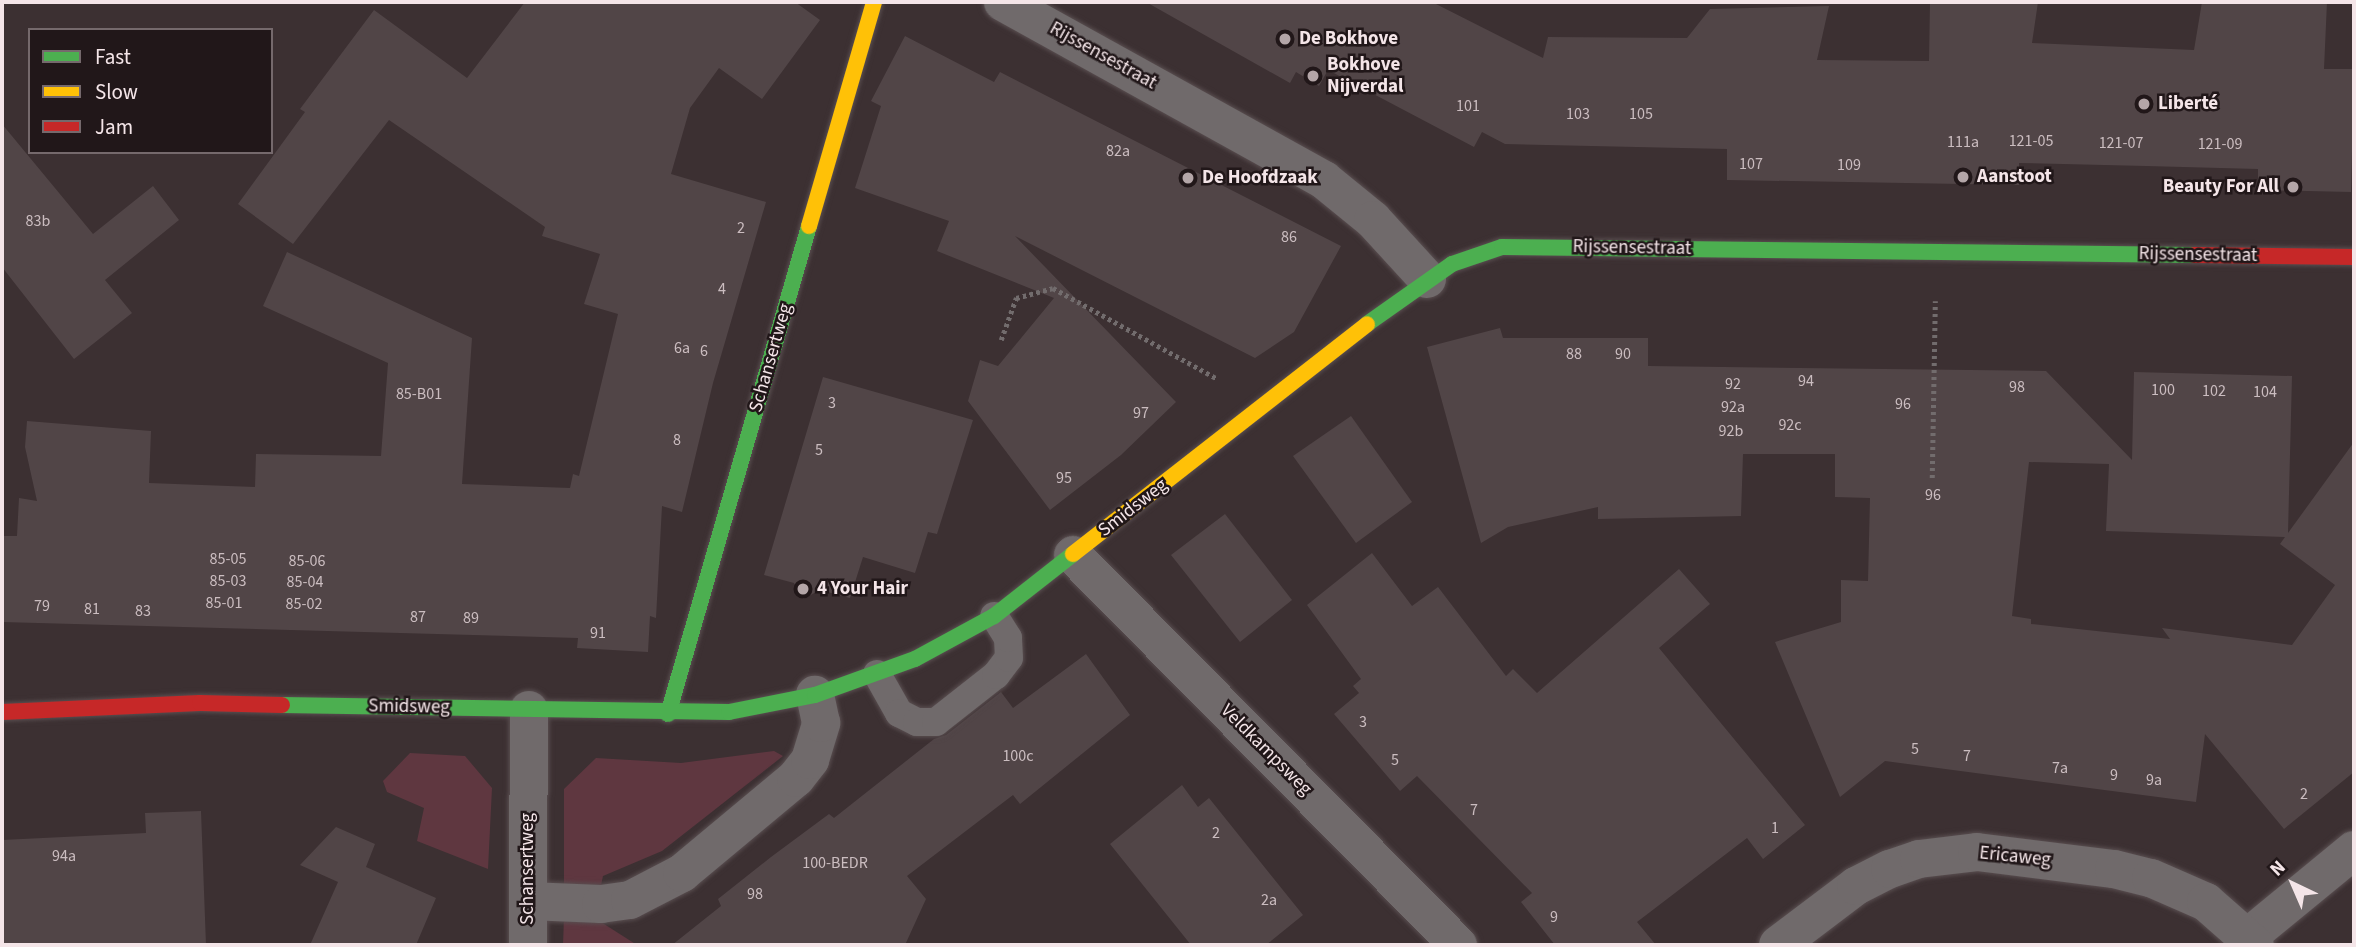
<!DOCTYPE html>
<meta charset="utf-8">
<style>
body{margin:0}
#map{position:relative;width:2356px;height:947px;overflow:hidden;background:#3c3032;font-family:"Source Sans 3",sans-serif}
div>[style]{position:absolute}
.green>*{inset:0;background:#5f3740}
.building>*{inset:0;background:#514547}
.path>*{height:4.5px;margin-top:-2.25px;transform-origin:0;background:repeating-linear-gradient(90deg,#726c6d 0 3.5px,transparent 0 7px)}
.roads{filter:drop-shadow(0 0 2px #594e50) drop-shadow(0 0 2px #594e50)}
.lane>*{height:28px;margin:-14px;padding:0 14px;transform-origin:14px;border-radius:14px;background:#706a6b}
.street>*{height:38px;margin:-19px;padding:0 19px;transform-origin:19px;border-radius:19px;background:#706a6b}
.fast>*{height:16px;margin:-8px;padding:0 8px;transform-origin:8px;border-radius:8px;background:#4caf50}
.slow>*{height:16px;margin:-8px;padding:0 8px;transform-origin:8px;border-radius:8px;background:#ffc107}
.jam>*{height:16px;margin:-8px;padding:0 8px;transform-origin:8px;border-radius:8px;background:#c62828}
.dots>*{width:19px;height:19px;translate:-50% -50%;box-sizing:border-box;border:4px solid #211719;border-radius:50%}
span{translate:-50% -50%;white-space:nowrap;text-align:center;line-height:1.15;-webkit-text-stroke:5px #211719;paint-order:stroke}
.number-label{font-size:16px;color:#cbbdc0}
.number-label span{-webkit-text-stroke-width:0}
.poi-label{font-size:19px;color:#f4e5e8;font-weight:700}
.left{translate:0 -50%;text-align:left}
.right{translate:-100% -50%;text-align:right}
.street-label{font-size:19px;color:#f4e5e8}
.frame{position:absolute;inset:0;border:4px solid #f4e5e8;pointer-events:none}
.legend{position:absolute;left:28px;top:28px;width:245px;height:126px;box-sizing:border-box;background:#211719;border:2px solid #75696c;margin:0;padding:9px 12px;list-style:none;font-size:21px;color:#f4e5e8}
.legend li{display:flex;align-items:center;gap:14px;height:35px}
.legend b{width:35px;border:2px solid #75696c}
.north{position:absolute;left:2258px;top:849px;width:70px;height:70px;-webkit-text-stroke:5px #211719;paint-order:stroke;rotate:316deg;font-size:19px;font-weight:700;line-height:28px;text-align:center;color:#f4e5e8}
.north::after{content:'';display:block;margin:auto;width:24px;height:32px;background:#f4e5e8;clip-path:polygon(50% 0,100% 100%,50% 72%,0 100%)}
</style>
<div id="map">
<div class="green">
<i style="clip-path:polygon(774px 751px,783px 756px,662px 851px,603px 876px,600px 890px,564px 891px,564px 789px,596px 758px,681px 763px)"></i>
<i style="clip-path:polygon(410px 753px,465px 756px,492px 788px,488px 869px,417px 841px,424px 808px,387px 792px,383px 781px)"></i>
<i style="clip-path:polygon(593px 917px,637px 945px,563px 945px,564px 918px)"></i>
</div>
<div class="building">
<i style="clip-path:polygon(525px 2px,795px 2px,820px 20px,762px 99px,719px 68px,690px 108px,671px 174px,766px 202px,713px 383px,682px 512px,662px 506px,656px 618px,650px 616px,648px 652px,577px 648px,578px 638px,2px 622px,2px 536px,17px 536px,19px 498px,37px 501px,25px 447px,27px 421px,151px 431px,149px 483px,255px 487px,256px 454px,381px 456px,388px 363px,263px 306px,287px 252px,472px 338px,462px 484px,570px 488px,573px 474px,579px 476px,618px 314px,584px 304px,600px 254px,542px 236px,545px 227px,389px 120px,293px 244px,238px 204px,305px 112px,300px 109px,374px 10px,467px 78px)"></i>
<i style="clip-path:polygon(1146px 2px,1432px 2px,1543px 58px,1548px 37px,1687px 38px,1710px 9px,1829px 6px,1817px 60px,1929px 61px,1930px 2px,2038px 2px,2032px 43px,2194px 50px,2202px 2px,2327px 2px,2324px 69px,2354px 69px,2351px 192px,2258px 190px,2258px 169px,2146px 166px,2019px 163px,2019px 185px,1727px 180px,1727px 149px,1505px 144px,1482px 132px,1474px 147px,1328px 70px,1319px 86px,1296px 72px,1290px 83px)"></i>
<i style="clip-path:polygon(905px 36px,994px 82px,1000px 72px,1341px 246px,1294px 332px,1255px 358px,1015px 236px,1176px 402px,1121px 455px,1050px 510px,968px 401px,980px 360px,998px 366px,1054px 298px,937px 251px,949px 221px,855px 188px,881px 106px,871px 101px)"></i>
<i style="clip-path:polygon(2px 124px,93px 234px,153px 186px,179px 220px,105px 280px,132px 313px,74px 359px,2px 267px)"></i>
<i style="clip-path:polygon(evenodd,1500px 328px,1503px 338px,1648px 338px,1648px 366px,2046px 371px,2132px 460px,2134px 372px,2292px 376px,2288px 533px,2354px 442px,2354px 772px,2284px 829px,2205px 734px,2196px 802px,1885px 761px,1840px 797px,1775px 642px,1841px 622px,1841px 580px,1868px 581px,1870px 498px,1835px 497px,1835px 454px,1743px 454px,1741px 516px,1598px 519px,1598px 507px,1508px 527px,1481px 543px,1427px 347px,1500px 328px,2029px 462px,2109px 464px,2106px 531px,2285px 537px,2280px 544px,2335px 585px,2292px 645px,2162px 628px,2170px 639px,2031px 624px,2031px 619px,2012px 616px,2029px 462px)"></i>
<i style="clip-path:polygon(823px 377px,973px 420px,937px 534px,928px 532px,915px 573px,863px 557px,850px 598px,820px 590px,803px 599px,794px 583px,764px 575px)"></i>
<i style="clip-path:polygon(1351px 416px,1412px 502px,1356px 543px,1293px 456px)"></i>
<i style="clip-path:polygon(1225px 514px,1292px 600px,1240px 642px,1171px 555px)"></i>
<i style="clip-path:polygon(1372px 553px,1412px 606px,1438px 587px,1506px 676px,1513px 669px,1537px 693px,1679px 569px,1710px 604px,1659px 648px,1805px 825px,1763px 859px,1747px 838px,1637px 922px,1656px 945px,1555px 945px,1521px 902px,1532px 893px,1417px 776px,1400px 791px,1334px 714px,1359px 693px,1353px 686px,1361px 679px,1307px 605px)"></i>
<i style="clip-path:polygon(1086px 654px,1130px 715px,1020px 804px,1013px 795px,907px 876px,926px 899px,905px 945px,672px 945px,721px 906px,718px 899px,771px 857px,829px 814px,834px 818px,934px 739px,946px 735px,1001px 692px,1013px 708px)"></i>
<i style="clip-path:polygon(1182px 785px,1198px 807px,1209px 798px,1303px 915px,1266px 945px,1191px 945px,1110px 844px)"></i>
<i style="clip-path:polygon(201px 811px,206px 945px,2px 945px,2px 840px,146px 833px,145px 813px)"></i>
<i style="clip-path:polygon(336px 827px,375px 844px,366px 867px,436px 898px,416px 945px,310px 945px,338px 882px,300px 865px)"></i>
</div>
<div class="path">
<i style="left:1001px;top:340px;width:45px;rotate:-70.3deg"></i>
<i style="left:1016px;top:298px;width:38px;rotate:-15deg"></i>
<i style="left:1053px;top:288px;width:188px;rotate:28.9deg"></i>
<i style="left:1932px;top:478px;width:177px;rotate:-89deg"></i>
</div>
<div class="roads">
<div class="lane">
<i style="left:877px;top:674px;width:45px;rotate:60.6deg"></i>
<i style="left:899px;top:713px;width:20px;rotate:27deg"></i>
<i style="left:917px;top:722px;width:19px"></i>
<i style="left:936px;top:722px;width:76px;rotate:-38.1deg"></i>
<i style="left:996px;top:675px;width:21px;rotate:-53deg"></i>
<i style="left:1009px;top:658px;width:20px;rotate:-93deg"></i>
<i style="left:1008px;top:638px;width:26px;rotate:-122deg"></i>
</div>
<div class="street">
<i style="left:1003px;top:2px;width:367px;rotate:29deg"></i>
<i style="left:1324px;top:180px;width:63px;rotate:39.2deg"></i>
<i style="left:1373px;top:220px;width:80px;rotate:47.5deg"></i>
<i style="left:1073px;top:555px;width:548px;rotate:45.37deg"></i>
<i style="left:528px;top:901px;width:73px;rotate:2.4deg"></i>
<i style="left:601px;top:904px;width:29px;rotate:-8deg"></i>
<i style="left:630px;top:900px;width:59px;rotate:-27.4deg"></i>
<i style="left:682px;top:873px;width:148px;rotate:-39.8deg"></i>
<i style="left:796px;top:778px;width:23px;rotate:-52deg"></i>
<i style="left:810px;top:760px;width:39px;rotate:-73deg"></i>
<i style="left:821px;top:723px;width:29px;rotate:-102deg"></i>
<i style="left:2248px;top:937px;width:137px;rotate:-39.4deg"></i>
<i style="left:528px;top:945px;width:235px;rotate:-89.8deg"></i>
<i style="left:1778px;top:945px;width:98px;rotate:-37.1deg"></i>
<i style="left:1856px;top:886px;width:38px;rotate:-27deg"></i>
<i style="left:1890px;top:869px;width:31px;rotate:-19deg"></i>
<i style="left:1919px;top:859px;width:58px;rotate:-6.9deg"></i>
<i style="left:1977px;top:852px;width:138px;rotate:7.1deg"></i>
<i style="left:2114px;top:869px;width:38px;rotate:14deg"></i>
<i style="left:2151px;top:878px;width:60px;rotate:23.6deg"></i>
<i style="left:2206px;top:902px;width:65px;rotate:41.3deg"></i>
</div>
<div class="fast">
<i style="left:1367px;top:324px;width:104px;rotate:-35.2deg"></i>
<i style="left:1452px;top:264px;width:53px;rotate:-18.8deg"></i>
<i style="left:1502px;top:247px;width:692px;rotate:0.66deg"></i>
<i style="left:282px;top:705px;width:447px;rotate:0.9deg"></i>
<i style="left:729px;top:712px;width:88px;rotate:-11.2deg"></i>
<i style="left:815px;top:695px;width:106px;rotate:-19.8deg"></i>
<i style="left:915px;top:659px;width:90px;rotate:-28.6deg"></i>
<i style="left:994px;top:616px;width:100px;rotate:-38.1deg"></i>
<i style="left:668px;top:714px;width:508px;rotate:-73.88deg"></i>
</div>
<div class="slow">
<i style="left:809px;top:226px;width:233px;rotate:-73.8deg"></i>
<i style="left:1073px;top:554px;width:373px;rotate:-38deg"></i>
</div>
<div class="jam">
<i style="left:2194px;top:255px;width:160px;rotate:0.7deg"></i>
<i style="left:2px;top:712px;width:198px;rotate:-2.6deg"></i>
<i style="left:200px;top:703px;width:82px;rotate:1.4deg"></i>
</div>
</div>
<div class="dots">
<i style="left:1285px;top:39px;background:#b4a6a8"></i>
<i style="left:1313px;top:76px;background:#b4a6a8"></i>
<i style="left:2144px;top:104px;background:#b4a6a8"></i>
<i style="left:1963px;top:177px;background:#b4a6a8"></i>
<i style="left:1188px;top:178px;background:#b4a6a8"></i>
<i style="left:2293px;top:187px;background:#b4a6a8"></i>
<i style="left:803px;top:589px;background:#b4a6a8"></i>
</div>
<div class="number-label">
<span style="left:1468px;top:106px">101</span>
<span style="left:1578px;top:114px">103</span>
<span style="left:1641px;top:114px">105</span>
<span style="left:2031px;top:141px">121-05</span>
<span style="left:1963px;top:142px">111a</span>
<span style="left:2121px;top:143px">121-07</span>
<span style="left:2220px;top:144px">121-09</span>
<span style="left:1118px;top:151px">82a</span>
<span style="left:1751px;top:164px">107</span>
<span style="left:1849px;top:165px">109</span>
<span style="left:38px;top:221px">83b</span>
<span style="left:741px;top:228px">2</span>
<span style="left:1289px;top:237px">86</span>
<span style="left:722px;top:289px">4</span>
<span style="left:682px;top:348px">6a</span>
<span style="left:704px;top:351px">6</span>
<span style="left:1574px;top:354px">88</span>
<span style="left:1623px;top:354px">90</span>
<span style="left:1806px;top:381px">94</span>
<span style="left:1733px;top:384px">92</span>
<span style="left:2017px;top:387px">98</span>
<span style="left:2163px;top:390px">100</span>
<span style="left:2214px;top:391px">102</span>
<span style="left:2265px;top:392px">104</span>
<span style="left:419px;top:394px">85-B01</span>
<span style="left:832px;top:403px">3</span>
<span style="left:1903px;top:404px">96</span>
<span style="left:1733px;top:407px">92a</span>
<span style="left:1141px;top:413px">97</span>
<span style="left:1790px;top:425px">92c</span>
<span style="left:1731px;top:431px">92b</span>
<span style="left:677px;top:440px">8</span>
<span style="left:819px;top:450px">5</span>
<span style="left:1064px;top:478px">95</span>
<span style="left:1933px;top:495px">96</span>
<span style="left:228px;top:559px">85-05</span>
<span style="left:307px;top:561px">85-06</span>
<span style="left:228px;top:581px">85-03</span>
<span style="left:305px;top:582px">85-04</span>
<span style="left:224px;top:603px">85-01</span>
<span style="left:304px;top:604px">85-02</span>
<span style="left:42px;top:606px">79</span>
<span style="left:92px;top:609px">81</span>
<span style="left:143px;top:611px">83</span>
<span style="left:418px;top:617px">87</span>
<span style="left:471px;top:618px">89</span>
<span style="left:598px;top:633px">91</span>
<span style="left:1363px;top:722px">3</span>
<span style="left:1915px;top:749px">5</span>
<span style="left:1018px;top:756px">100c</span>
<span style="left:1967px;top:756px">7</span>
<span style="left:1395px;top:760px">5</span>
<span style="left:2060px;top:768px">7a</span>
<span style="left:2114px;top:775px">9</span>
<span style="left:2154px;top:780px">9a</span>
<span style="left:2304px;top:794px">2</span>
<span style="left:1474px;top:810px">7</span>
<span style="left:1775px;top:828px">1</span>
<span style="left:1216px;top:833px">2</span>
<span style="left:64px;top:856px">94a</span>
<span style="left:835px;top:863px">100-BEDR</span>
<span style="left:755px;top:894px">98</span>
<span style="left:1269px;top:900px">2a</span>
<span style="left:1554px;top:917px">9</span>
</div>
<div class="poi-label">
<span class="left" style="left:1299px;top:39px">De Bokhove</span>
<span class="left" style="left:1327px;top:76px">Bokhove<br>Nijverdal</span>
<span class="left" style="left:2158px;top:104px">Liberté</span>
<span class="left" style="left:1977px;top:177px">Aanstoot</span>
<span class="left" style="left:1202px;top:178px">De Hoofdzaak</span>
<span class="right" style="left:2279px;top:187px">Beauty For All</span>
<span class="left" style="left:817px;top:589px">4 Your Hair</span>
</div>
<div class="street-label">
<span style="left:1103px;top:56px;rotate:29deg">Rijssensestraat</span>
<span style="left:1632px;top:248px;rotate:1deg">Rijssensestraat</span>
<span style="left:2198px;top:255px;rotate:1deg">Rijssensestraat</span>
<span style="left:771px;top:358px;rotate:-74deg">Schansertweg</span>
<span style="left:1133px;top:508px;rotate:-38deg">Smidsweg</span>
<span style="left:409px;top:707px;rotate:1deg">Smidsweg</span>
<span style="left:1266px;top:750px;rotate:45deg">Veldkampsweg</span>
<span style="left:2015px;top:857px;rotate:6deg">Ericaweg</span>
<span style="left:528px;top:869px;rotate:-90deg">Schansertweg</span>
</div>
<div class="frame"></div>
<ul class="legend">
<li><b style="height:9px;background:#4caf50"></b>Fast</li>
<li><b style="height:9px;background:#ffc107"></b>Slow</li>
<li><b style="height:9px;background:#c62828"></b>Jam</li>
</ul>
<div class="north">N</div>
</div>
